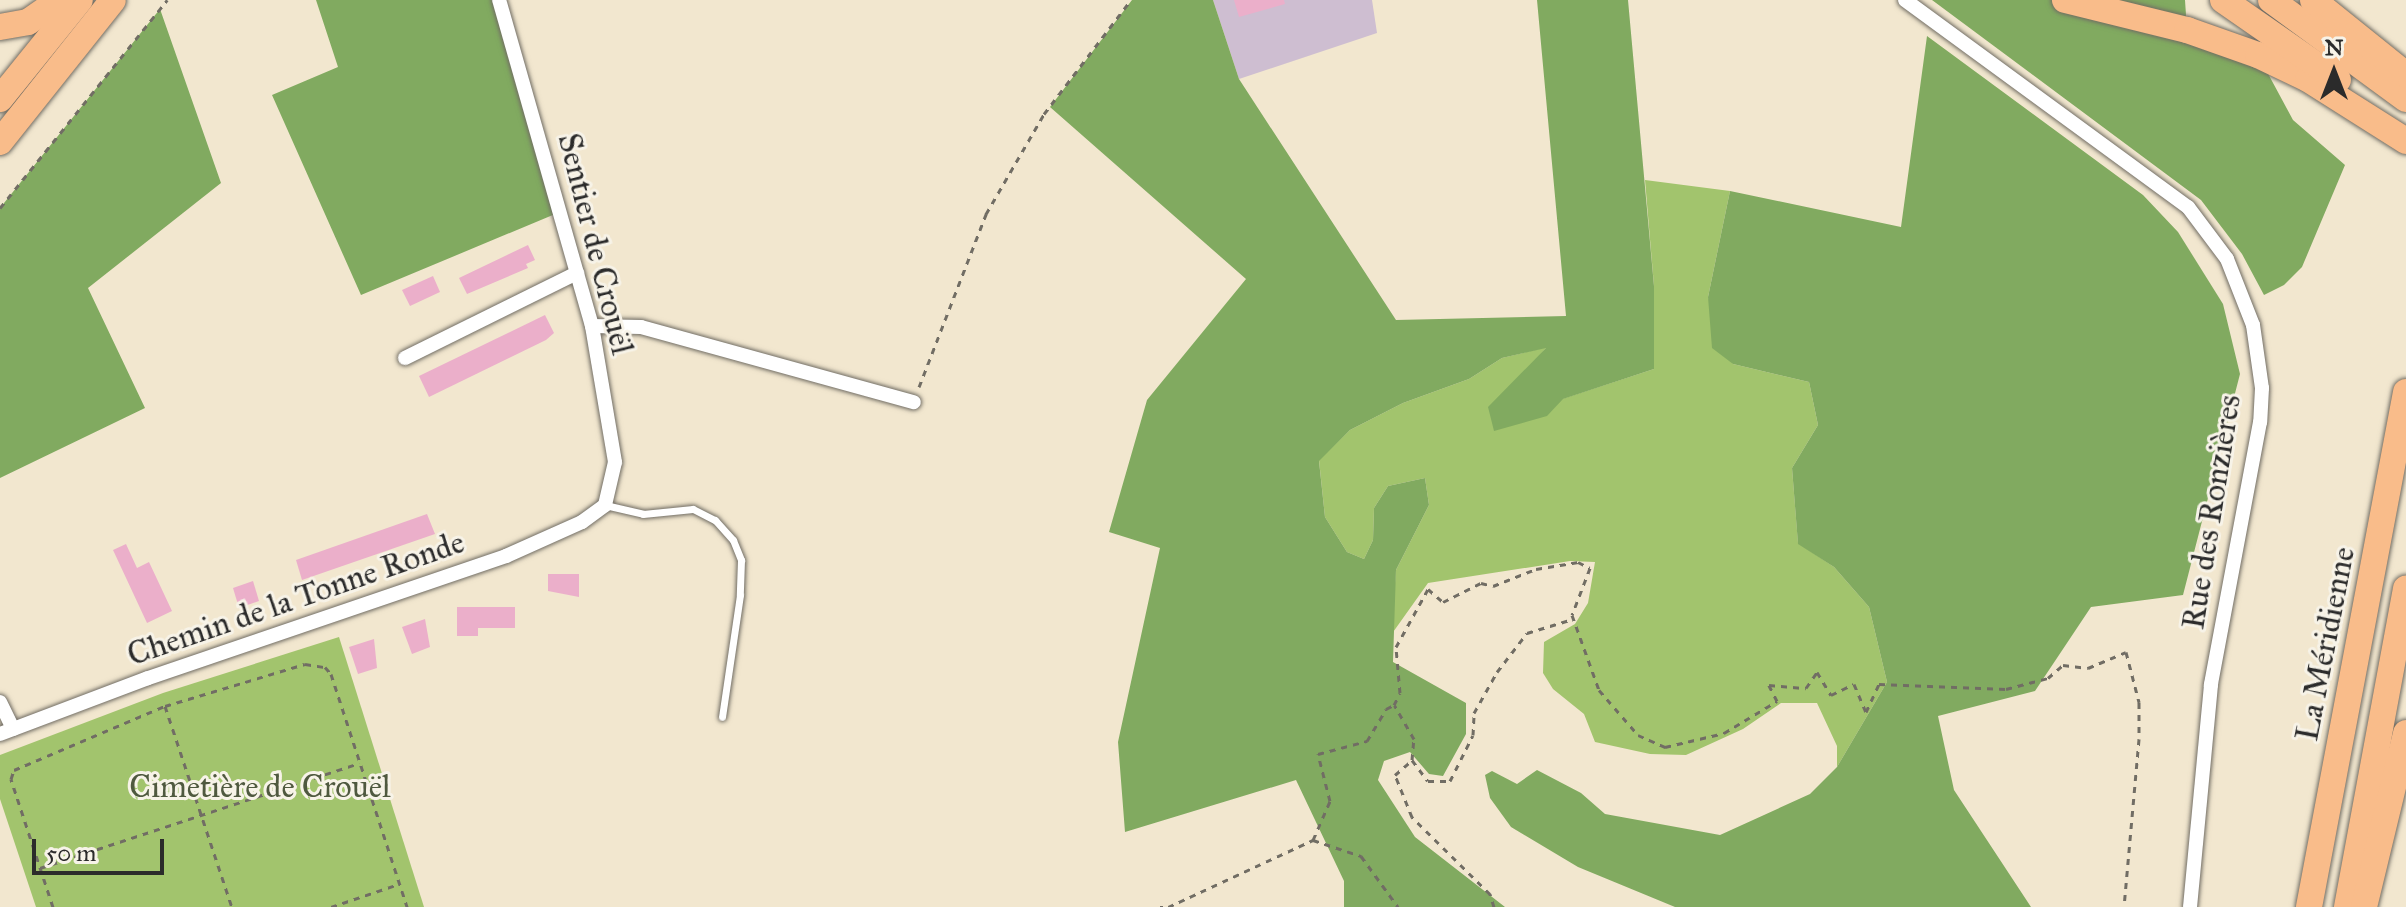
<!DOCTYPE html>
<meta charset="utf-8">
<style>
body{margin:0}
#map{position:relative;width:2406px;height:907px;overflow:hidden;background:#f2e7cf;font-family:"IM FELL Great Primer",serif}
div>[style]{position:absolute}
.industrial>*{inset:0;background:#cebed1}
.green>*{inset:0;background:#a2c46d}
.forest>*{inset:0;background:#81aa60}
.building>*{inset:0;background:#ebafca}
.path>*{height:3px;margin-top:-1.5px;transform-origin:0;background:repeating-linear-gradient(90deg,#716d64 0 6px,transparent 0 12px)}
.roads{filter:drop-shadow(0 0 2px #716d64) drop-shadow(0 0 2px #716d64)}
.lane>*{height:7px;margin:-3.5px;padding:0 3.5px;transform-origin:3.5px;border-radius:3.5px;background:#fff}
.street>*{height:14px;margin:-7px;padding:0 7px;transform-origin:7px;border-radius:7px;background:#fff}
.highway>*{height:26px;margin:-13px;padding:0 13px;transform-origin:13px;border-radius:13px;background:#f9bc8a}
span{translate:-50% -50%;white-space:nowrap;text-align:center;line-height:1.15;-webkit-text-stroke:6px #f7f3e8;paint-order:stroke}
.street-label{font-size:32px;color:#2b2b2b}
.park-label{font-size:32px;color:#4f593f}
.north{position:absolute;left:2294px;top:32px;width:80px;height:80px;-webkit-text-stroke:6px #f7f3e8;paint-order:stroke;rotate:0deg;font-size:22px;font-weight:700;line-height:32px;text-align:center;color:#2b2b2b}
.north::after{content:'';display:block;margin:auto;width:28px;height:36px;background:#2b2b2b;clip-path:polygon(50% 0,100% 100%,50% 72%,0 100%)}
.scale{position:absolute;left:32px;top:839px;width:132px;height:36px;box-sizing:border-box;border:4px solid #2b2b2b;border-top:0;padding-left:10px;font-size:24px;line-height:28px;white-space:nowrap;color:#2b2b2b;-webkit-text-stroke:6px #f7f3e8;paint-order:stroke}
</style>
<div id="map">
<div class="industrial">
<i style="clip-path:polygon(1213px 0,1372px 0,1377px 33px,1239px 79px)"></i>
</div>
<div class="green">
<i style="clip-path:polygon(1645px 180px,1730px 191px,1708px 297px,1733px 364px,1809px 382px,1818px 425px,1792px 468px,1798px 543px,1834px 567px,1869px 607px,1887px 682px,1837px 767px,1837px 746px,1817px 703px,1781px 703px,1743px 729px,1686px 755px,1650px 754px,1595px 742px,1584px 714px,1553px 689px,1543px 673px,1544px 642px,1575px 624px,1588px 603px,1595px 562px,1570px 561px,1428px 583px,1391px 635px,1396px 570px,1429px 505px,1425px 478px,1388px 486px,1374px 508px,1373px 540px,1364px 559px,1347px 552px,1325px 517px,1319px 460px,1350px 430px,1403px 403px,1469px 379px,1502px 358px,1547px 347px,1522px 375px,1546px 416px,1562px 399px,1654px 369px,1654px 286px)"></i>
<i style="clip-path:polygon(339px 637px,424px 907px,36px 907px,0 799px,0 755px,163px 693px)"></i>
</div>
<div class="forest">
<i style="clip-path:polygon(316px 0,499px 0,560px 212px,361px 295px,272px 95px,338px 67px)"></i>
<i style="clip-path:polygon(1132px 0,1213px 0,1239px 79px,1396px 320px,1566px 316px,1537px 0,1628px 0,1654px 286px,1654px 369px,1563px 399px,1547px 416px,1494px 431px,1488px 407px,1546px 348px,1502px 358px,1469px 379px,1403px 403px,1350px 430px,1319px 461px,1325px 517px,1347px 552px,1364px 559px,1373px 540px,1374px 508px,1388px 486px,1425px 478px,1429px 505px,1396px 570px,1393px 662px,1466px 703px,1466px 734px,1443px 776px,1429px 774px,1410px 752px,1384px 761px,1378px 780px,1415px 837px,1505px 907px,1344px 907px,1344px 881px,1296px 780px,1125px 832px,1118px 742px,1160px 548px,1109px 532px,1147px 400px,1246px 279px,1050px 107px)"></i>
<i style="clip-path:polygon(1932px 0,2185px 0,2187px 30px,2258px 55px,2293px 120px,2345px 165px,2302px 267px,2284px 285px,2264px 295px,2242px 254px,2201px 200px)"></i>
<i style="clip-path:polygon(160px 9px,221px 183px,88px 288px,145px 408px,0 478px,0 208px)"></i>
<i style="clip-path:polygon(1927px 36px,2143px 195px,2178px 232px,2223px 304px,2240px 374px,2183px 595px,2091px 607px,2035px 691px,1938px 716px,1954px 790px,2031px 907px,1675px 907px,1578px 867px,1511px 827px,1490px 798px,1485px 775px,1492px 771px,1517px 784px,1537px 770px,1581px 793px,1605px 814px,1720px 835px,1810px 794px,1837px 767px,1887px 682px,1869px 607px,1834px 567px,1798px 544px,1792px 468px,1818px 425px,1809px 382px,1733px 364px,1712px 348px,1708px 297px,1730px 191px,1901px 227px)"></i>
</div>
<div class="building">
<i style="clip-path:polygon(1234px 0,1284px 0,1285px 4px,1239px 17px)"></i>
<i style="clip-path:polygon(528px 245px,535px 260px,526px 264px,528px 268px,467px 294px,459px 278px)"></i>
<i style="clip-path:polygon(433px 276px,440px 292px,410px 306px,402px 290px)"></i>
<i style="clip-path:polygon(545px 315px,554px 333px,546px 340px,429px 397px,419px 376px)"></i>
<i style="clip-path:polygon(427px 514px,435px 534px,302px 580px,296px 560px)"></i>
<i style="clip-path:polygon(126px 544px,137px 568px,149px 562px,172px 611px,147px 623px,113px 550px)"></i>
<i style="clip-path:polygon(548px 574px,579px 574px,579px 597px,548px 591px)"></i>
<i style="clip-path:polygon(253px 581px,259px 601px,239px 608px,233px 588px)"></i>
<i style="clip-path:polygon(457px 607px,515px 607px,515px 628px,478px 628px,478px 636px,457px 636px)"></i>
<i style="clip-path:polygon(425px 619px,430px 647px,412px 654px,402px 627px)"></i>
<i style="clip-path:polygon(374px 639px,377px 668px,358px 674px,349px 647px)"></i>
</div>
<div class="path">
<i style="left:0;top:208px;width:267px;rotate:-51.2deg"></i>
<i style="left:919px;top:387px;width:186px;rotate:-68.8deg"></i>
<i style="left:986px;top:214px;width:116px;rotate:-59.9deg"></i>
<i style="left:1044px;top:114px;width:143px;rotate:-52.7deg"></i>
<i style="left:165px;top:706px;width:212px;rotate:71.6deg"></i>
<i style="left:1412px;top:760px;width:21px;rotate:-85deg"></i>
<i style="left:1414px;top:739px;width:39px;rotate:-120deg"></i>
<i style="left:1394px;top:705px;width:13px;rotate:-63deg"></i>
<i style="left:1400px;top:693px;width:46px;rotate:-95deg"></i>
<i style="left:1396px;top:647px;width:66px;rotate:-61.1deg"></i>
<i style="left:1428px;top:589px;width:20px;rotate:41deg"></i>
<i style="left:1443px;top:602px;width:42px;rotate:-26.6deg"></i>
<i style="left:1481px;top:583px;width:12px;rotate:14deg"></i>
<i style="left:1493px;top:586px;width:46px;rotate:-21.6deg"></i>
<i style="left:1536px;top:569px;width:43px;rotate:-9.5deg"></i>
<i style="left:1578px;top:562px;width:13px;rotate:27deg"></i>
<i style="left:1590px;top:568px;width:50px;rotate:111deg"></i>
<i style="left:1572px;top:615px;width:80px;rotate:70.2deg"></i>
<i style="left:1599px;top:690px;width:60px;rotate:49.1deg"></i>
<i style="left:1638px;top:735px;width:30px;rotate:24deg"></i>
<i style="left:1665px;top:747px;width:61px;rotate:-13.3deg"></i>
<i style="left:1724px;top:733px;width:62px;rotate:-31.1deg"></i>
<i style="left:1777px;top:701px;width:18px;rotate:-117deg"></i>
<i style="left:1769px;top:685px;width:37px;rotate:5deg"></i>
<i style="left:1806px;top:688px;width:19px;rotate:-55deg"></i>
<i style="left:1817px;top:672px;width:27px;rotate:59deg"></i>
<i style="left:1831px;top:695px;width:25px;rotate:-26deg"></i>
<i style="left:1854px;top:684px;width:30px;rotate:67deg"></i>
<i style="left:1866px;top:712px;width:31px;rotate:-65deg"></i>
<i style="left:1879px;top:684px;width:127px;rotate:2.3deg"></i>
<i style="left:2006px;top:689px;width:43px;rotate:-14.7deg"></i>
<i style="left:2048px;top:678px;width:20px;rotate:-41deg"></i>
<i style="left:2063px;top:665px;width:25px;rotate:7deg"></i>
<i style="left:2088px;top:668px;width:41px;rotate:-22.8deg"></i>
<i style="left:2126px;top:652px;width:52px;rotate:75.4deg"></i>
<i style="left:2139px;top:702px;width:37px;rotate:90deg"></i>
<i style="left:2139px;top:739px;width:169px;rotate:95.1deg"></i>
<i style="left:1313px;top:840px;width:51px;rotate:18.4deg"></i>
<i style="left:1361px;top:856px;width:63px;rotate:54deg"></i>
<i style="left:40px;top:868px;width:336px;rotate:-18.2deg"></i>
<i style="left:53px;top:907px;width:135px;rotate:-108.2deg"></i>
<i style="left:11px;top:779px;width:9px;rotate:-72deg"></i>
<i style="left:14px;top:770px;width:164px;rotate:-23deg"></i>
<i style="left:165px;top:706px;width:146px;rotate:-16.7deg"></i>
<i style="left:305px;top:664px;width:20px;rotate:9deg"></i>
<i style="left:325px;top:667px;width:9px;rotate:49deg"></i>
<i style="left:331px;top:674px;width:245px;rotate:71.9deg"></i>
<i style="left:331px;top:907px;width:72px;rotate:-18.7deg"></i>
<i style="left:1160px;top:907px;width:3px"></i>
<i style="left:1168px;top:907px;width:160px;rotate:-24.8deg"></i>
<i style="left:1313px;top:840px;width:43px;rotate:-66.4deg"></i>
<i style="left:1330px;top:801px;width:49px;rotate:-104.3deg"></i>
<i style="left:1318px;top:754px;width:51px;rotate:-14.9deg"></i>
<i style="left:1367px;top:741px;width:37px;rotate:-59deg"></i>
<i style="left:1386px;top:709px;width:9px;rotate:-27deg"></i>
<i style="left:1494px;top:907px;width:14px;rotate:-107deg"></i>
<i style="left:1490px;top:894px;width:110px;rotate:-135.4deg"></i>
<i style="left:1412px;top:817px;width:45px;rotate:-112deg"></i>
<i style="left:1395px;top:775px;width:23px;rotate:-41deg"></i>
<i style="left:1412px;top:760px;width:26px;rotate:53deg"></i>
<i style="left:1428px;top:781px;width:22px"></i>
<i style="left:1450px;top:781px;width:51px;rotate:-63.4deg"></i>
<i style="left:1473px;top:735px;width:22px;rotate:-87deg"></i>
<i style="left:1474px;top:713px;width:47px;rotate:-60.7deg"></i>
<i style="left:1497px;top:672px;width:49px;rotate:-52.4deg"></i>
<i style="left:1527px;top:633px;width:48px;rotate:-16.9deg"></i>
</div>
<div class="roads">
<div class="lane">
<i style="left:605px;top:505px;width:39px;rotate:13deg"></i>
<i style="left:643px;top:514px;width:50px;rotate:-5.7deg"></i>
<i style="left:693px;top:509px;width:25px;rotate:27deg"></i>
<i style="left:715px;top:520px;width:27px;rotate:48deg"></i>
<i style="left:733px;top:540px;width:22px;rotate:68deg"></i>
<i style="left:741px;top:560px;width:35px;rotate:92deg"></i>
<i style="left:740px;top:595px;width:123px;rotate:98.4deg"></i>
</div>
<div class="street">
<i style="left:1905px;top:0;width:351px;rotate:36.2deg"></i>
<i style="left:2188px;top:207px;width:65px;rotate:53.1deg"></i>
<i style="left:2227px;top:259px;width:71px;rotate:68.5deg"></i>
<i style="left:2253px;top:325px;width:64px;rotate:81.9deg"></i>
<i style="left:2262px;top:388px;width:34px;rotate:93deg"></i>
<i style="left:2260px;top:422px;width:268px;rotate:100.6deg"></i>
<i style="left:2211px;top:685px;width:223px;rotate:95.4deg"></i>
<i style="left:592px;top:326px;width:49px;rotate:1.2deg"></i>
<i style="left:641px;top:327px;width:283px;rotate:15.4deg"></i>
<i style="left:405px;top:358px;width:192px;rotate:-26.3deg"></i>
<i style="left:0;top:702px;width:30px;rotate:64deg"></i>
<i style="left:0;top:734px;width:158px;rotate:-20.7deg"></i>
<i style="left:148px;top:678px;width:378px;rotate:-18.8deg"></i>
<i style="left:506px;top:556px;width:83px;rotate:-24.1deg"></i>
<i style="left:582px;top:522px;width:29px;rotate:-36deg"></i>
<i style="left:605px;top:505px;width:44px;rotate:-76.9deg"></i>
<i style="left:615px;top:462px;width:138px;rotate:-99.6deg"></i>
<i style="left:592px;top:326px;width:339px;rotate:-105.9deg"></i>
</div>
<div class="highway">
<i style="left:2065px;top:0;width:126px;rotate:13.8deg"></i>
<i style="left:2187px;top:30px;width:75px;rotate:19.4deg"></i>
<i style="left:2258px;top:55px;width:55px;rotate:25.6deg"></i>
<i style="left:2308px;top:79px;width:116px;rotate:32.3deg"></i>
<i style="left:2223px;top:0;width:140px;rotate:34.8deg"></i>
<i style="left:2271px;top:0;width:167px;rotate:36.3deg"></i>
<i style="left:2313px;top:0;width:119px;rotate:38.9deg"></i>
<i style="left:0;top:27px;width:28px;rotate:-10deg"></i>
<i style="left:28px;top:22px;width:39px;rotate:-35deg"></i>
<i style="left:0;top:99px;width:127px;rotate:-51.1deg"></i>
<i style="left:0;top:142px;width:181px;rotate:-51.5deg"></i>
<i style="left:2309px;top:907px;width:524px;rotate:-79.33deg"></i>
<i style="left:2347px;top:907px;width:324px;rotate:-79.5deg"></i>
<i style="left:2364px;top:907px;width:179px;rotate:-76.4deg"></i>
</div>
</div>
<div class="street-label">
<span style="left:595px;top:244px;rotate:76deg">Sentier de Crouël</span>
<span style="left:2212px;top:512px;rotate:-81deg">Rue des Ronzières</span>
<span style="left:296px;top:599px;rotate:-19deg">Chemin de la Tonne Ronde</span>
<span style="left:2326px;top:644px;rotate:-79deg">La Méridienne</span>
</div>
<div class="park-label">
<span style="left:260px;top:787px">Cimetière de Crouël</span>
</div>
<div class="north">N</div>
<div class="scale">50 m</div>
</div>
